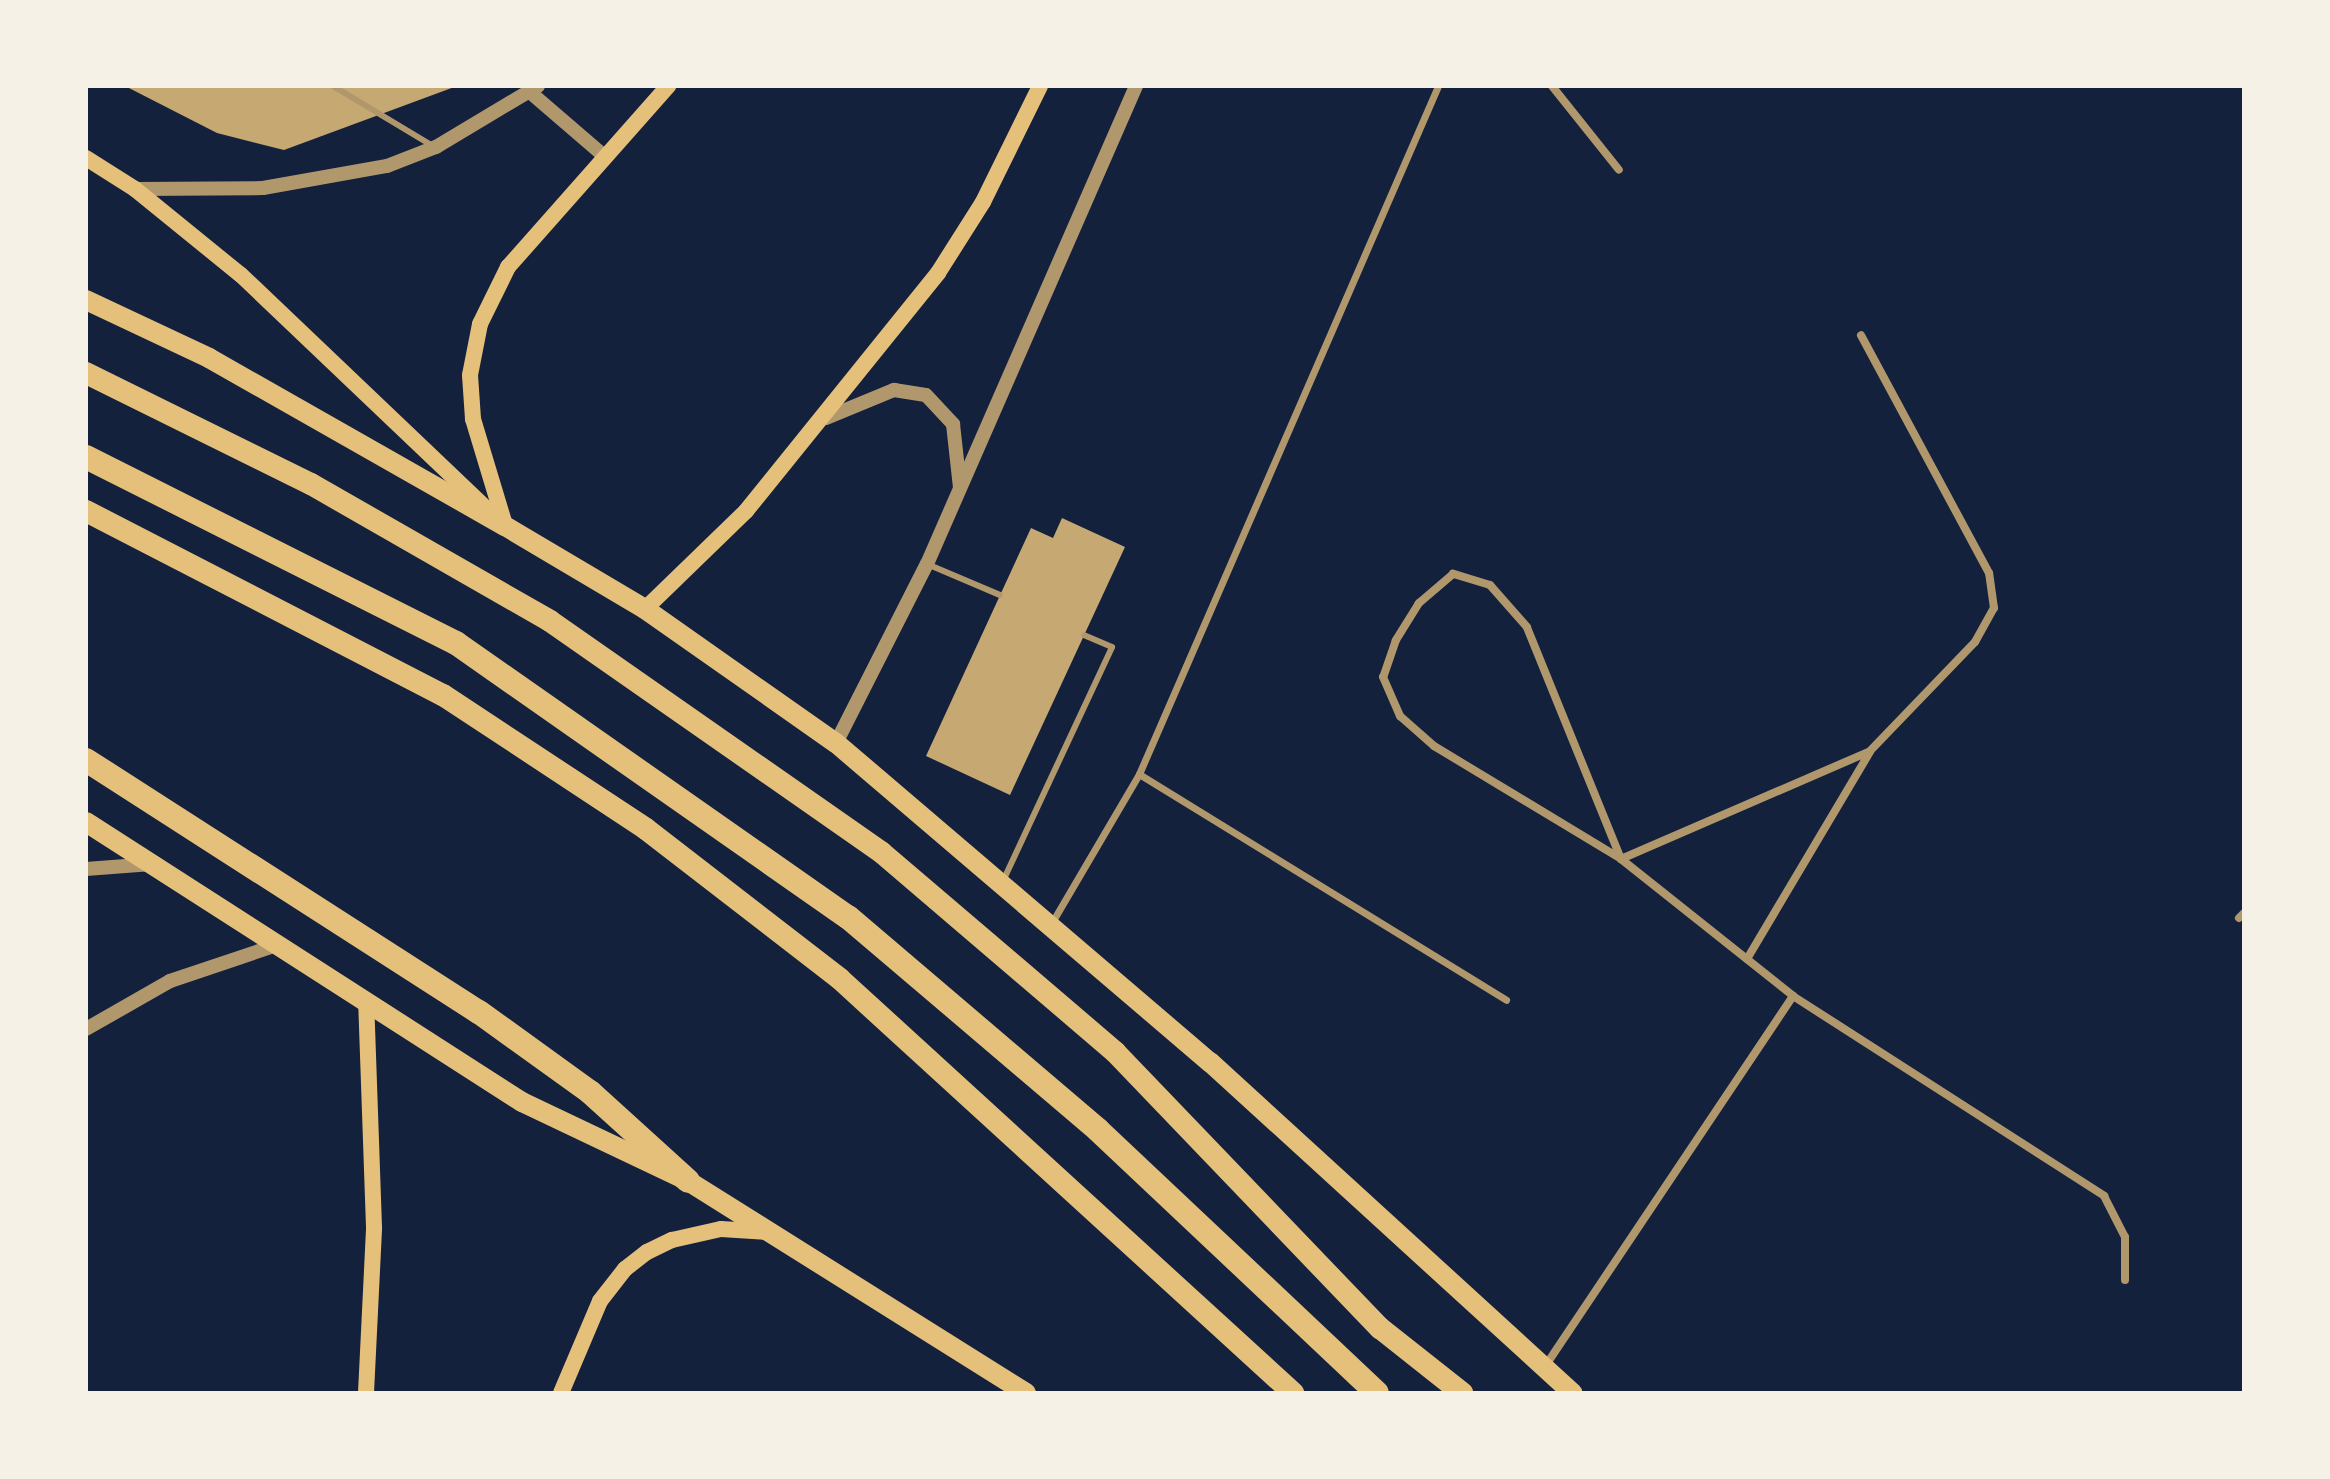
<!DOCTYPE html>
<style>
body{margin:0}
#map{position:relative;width:2330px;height:1479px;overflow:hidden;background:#14213d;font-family:Arial,sans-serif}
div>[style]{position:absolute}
.building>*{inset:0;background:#c6a872}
.service>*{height:6px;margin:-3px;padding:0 3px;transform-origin:3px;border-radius:3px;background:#b1986c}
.pedestrian>*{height:7px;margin:-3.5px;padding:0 3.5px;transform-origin:3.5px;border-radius:3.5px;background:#b1986c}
.minor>*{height:8px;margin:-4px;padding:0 4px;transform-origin:4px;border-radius:4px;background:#b1986c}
.tertiary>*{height:14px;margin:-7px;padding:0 7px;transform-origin:7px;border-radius:7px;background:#b1986c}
.secondary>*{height:16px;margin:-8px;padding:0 8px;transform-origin:8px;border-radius:8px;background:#e5c07b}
.primary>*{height:20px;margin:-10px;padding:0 10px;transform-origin:10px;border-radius:10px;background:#e5c07b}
.trunk>*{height:22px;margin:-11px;padding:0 11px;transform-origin:11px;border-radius:11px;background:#e5c07b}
.motorway>*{height:24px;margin:-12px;padding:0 12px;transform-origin:12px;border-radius:12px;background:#e5c07b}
span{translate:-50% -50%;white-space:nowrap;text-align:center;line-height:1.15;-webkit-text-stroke:8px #f6f1e7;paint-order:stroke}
.frame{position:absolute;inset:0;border:88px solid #f6f1e7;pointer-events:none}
</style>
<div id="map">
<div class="building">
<i style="clip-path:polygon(125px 86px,457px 86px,284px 150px,217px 133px)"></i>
<i style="clip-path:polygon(1062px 518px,1125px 547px,1010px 795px,926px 756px,1031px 528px,1053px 538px)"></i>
</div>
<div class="service">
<i style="left:333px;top:86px;width:117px;rotate:31deg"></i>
<i style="left:927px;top:564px;width:79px;rotate:23deg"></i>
<i style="left:1003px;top:881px;width:258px;rotate:-65deg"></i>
<i style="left:1112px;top:647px;width:30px;rotate:-157deg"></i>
</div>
<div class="pedestrian">
<i style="left:1139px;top:774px;width:431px;rotate:31.6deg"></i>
<i style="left:1051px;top:924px;width:174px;rotate:-59.6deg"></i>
<i style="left:1139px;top:774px;width:750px;rotate:-66.51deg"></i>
</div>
<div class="minor">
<i style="left:1552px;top:86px;width:107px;rotate:51.4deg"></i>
<i style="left:1621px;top:859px;width:250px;rotate:-112.1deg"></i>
<i style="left:1527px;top:627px;width:56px;rotate:-131.4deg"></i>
<i style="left:1490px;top:585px;width:39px;rotate:-163deg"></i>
<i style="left:1453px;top:574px;width:45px;rotate:139.5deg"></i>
<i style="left:1419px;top:603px;width:44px;rotate:121.9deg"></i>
<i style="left:1396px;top:640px;width:39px;rotate:109deg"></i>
<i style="left:1383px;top:677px;width:43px;rotate:66.4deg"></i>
<i style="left:1400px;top:716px;width:45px;rotate:41.4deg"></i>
<i style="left:1434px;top:746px;width:218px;rotate:31.1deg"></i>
<i style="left:1621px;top:859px;width:220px;rotate:38.5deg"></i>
<i style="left:1793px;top:996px;width:370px;rotate:32.7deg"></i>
<i style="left:2104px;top:1196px;width:46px;rotate:62.9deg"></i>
<i style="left:2125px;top:1237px;width:43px;rotate:90deg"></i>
<i style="left:1621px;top:859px;width:271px;rotate:-23.4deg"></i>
<i style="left:1870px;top:751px;width:151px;rotate:-46.1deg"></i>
<i style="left:1975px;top:642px;width:39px;rotate:-61deg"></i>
<i style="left:1994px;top:608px;width:35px;rotate:-98deg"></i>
<i style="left:1989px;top:573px;width:270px;rotate:-118.3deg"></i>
<i style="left:2239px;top:918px;width:7px;rotate:-45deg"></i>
<i style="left:1747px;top:959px;width:241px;rotate:-59.3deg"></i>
<i style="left:1544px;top:1368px;width:448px;rotate:-56.2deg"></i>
</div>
<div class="tertiary">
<i style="left:531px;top:93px;width:95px;rotate:40.7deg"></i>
<i style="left:135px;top:189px;width:128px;rotate:-0.4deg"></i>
<i style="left:263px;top:188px;width:126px;rotate:-10.1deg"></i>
<i style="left:387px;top:166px;width:53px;rotate:-21.2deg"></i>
<i style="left:436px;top:147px;width:119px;rotate:-30.9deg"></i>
<i style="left:826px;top:418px;width:74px;rotate:-22.4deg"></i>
<i style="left:894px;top:390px;width:32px;rotate:9deg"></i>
<i style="left:926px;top:395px;width:40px;rotate:47deg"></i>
<i style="left:953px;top:424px;width:63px;rotate:83.7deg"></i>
<i style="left:836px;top:743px;width:201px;rotate:-63.1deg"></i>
<i style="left:927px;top:564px;width:522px;rotate:-66.38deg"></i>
<i style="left:86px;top:869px;width:66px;rotate:-4.3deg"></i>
<i style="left:86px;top:1029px;width:97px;rotate:-29.7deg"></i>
<i style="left:170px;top:981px;width:113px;rotate:-18.6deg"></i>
</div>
<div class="secondary">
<i style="left:86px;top:158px;width:58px;rotate:32.3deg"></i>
<i style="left:135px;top:189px;width:136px;rotate:39.1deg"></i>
<i style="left:241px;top:275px;width:342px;rotate:43.6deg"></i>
<i style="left:505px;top:525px;width:111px;rotate:-106.8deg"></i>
<i style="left:473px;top:419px;width:44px;rotate:-93.9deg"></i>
<i style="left:470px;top:375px;width:52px;rotate:-78.9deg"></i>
<i style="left:480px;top:324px;width:64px;rotate:-63.8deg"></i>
<i style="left:508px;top:267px;width:242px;rotate:-48.5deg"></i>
<i style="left:645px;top:609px;width:141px;rotate:-44.1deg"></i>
<i style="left:746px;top:511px;width:306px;rotate:-51.1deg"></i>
<i style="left:938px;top:273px;width:84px;rotate:-57.6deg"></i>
<i style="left:983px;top:202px;width:129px;rotate:-63.8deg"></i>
<i style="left:366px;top:1393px;width:166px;rotate:-87.2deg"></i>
<i style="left:374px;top:1227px;width:226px;rotate:-92deg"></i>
<i style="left:561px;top:1393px;width:100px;rotate:-67deg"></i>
<i style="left:600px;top:1301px;width:41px;rotate:-52deg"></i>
<i style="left:625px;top:1269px;width:28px;rotate:-38deg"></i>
<i style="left:647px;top:1252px;width:28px;rotate:-26deg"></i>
<i style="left:672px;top:1240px;width:50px;rotate:-12.7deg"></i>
<i style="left:721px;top:1229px;width:48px;rotate:3.6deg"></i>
</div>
<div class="primary">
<i style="left:86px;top:300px;width:136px;rotate:25.2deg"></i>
<i style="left:209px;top:358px;width:340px;rotate:29.6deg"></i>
<i style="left:505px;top:526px;width:163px;rotate:30.7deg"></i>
<i style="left:645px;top:609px;width:233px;rotate:35.1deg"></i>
<i style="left:836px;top:743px;width:492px;rotate:40.5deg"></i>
<i style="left:1210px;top:1062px;width:491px;rotate:42.4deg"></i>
<i style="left:86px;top:822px;width:518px;rotate:32.71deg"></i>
<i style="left:522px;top:1102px;width:184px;rotate:25.4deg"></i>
<i style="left:688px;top:1181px;width:399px;rotate:32.1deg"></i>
</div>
<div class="trunk">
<i style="left:86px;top:373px;width:251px;rotate:26.3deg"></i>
<i style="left:311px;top:484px;width:275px;rotate:29.8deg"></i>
<i style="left:550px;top:621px;width:404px;rotate:34.9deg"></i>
<i style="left:881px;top:852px;width:308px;rotate:40.5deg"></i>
<i style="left:1115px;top:1052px;width:383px;rotate:46.2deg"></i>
<i style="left:1380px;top:1328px;width:105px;rotate:38.4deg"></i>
<i style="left:86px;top:511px;width:402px;rotate:27.3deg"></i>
<i style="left:443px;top:695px;width:243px;rotate:33.4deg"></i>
<i style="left:646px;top:829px;width:245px;rotate:37.7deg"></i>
<i style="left:840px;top:979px;width:614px;rotate:42.42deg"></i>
</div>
<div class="motorway">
<i style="left:86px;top:457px;width:414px;rotate:26.7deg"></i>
<i style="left:456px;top:643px;width:478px;rotate:35deg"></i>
<i style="left:848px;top:917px;width:328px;rotate:40.4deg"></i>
<i style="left:1098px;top:1130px;width:383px;rotate:43.3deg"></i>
<i style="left:86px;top:760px;width:467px;rotate:32.7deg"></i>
<i style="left:479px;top:1012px;width:137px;rotate:35.8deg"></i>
<i style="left:590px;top:1092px;width:132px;rotate:42.2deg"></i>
</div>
<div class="frame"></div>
</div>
